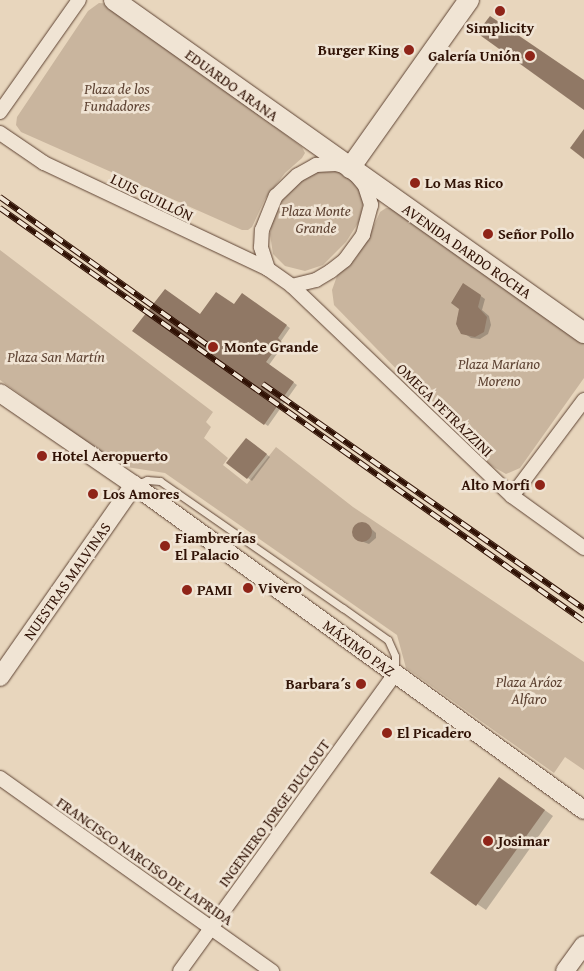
<!DOCTYPE html>
<meta charset="utf-8">
<style>
body{margin:0}
#map{position:relative;width:584px;height:971px;overflow:hidden;background:#e8d6bd;font-family:"Gentium Book Plus",serif}
div>[style]{position:absolute}
.green>*{inset:0;background:#c9b59e}
.shadow>*{inset:0;background:#0003}
.building>*{inset:0;background:#907865}
.round{border-radius:50%}
.roads{filter:drop-shadow(0 0 1px #5e4333) drop-shadow(0 0 1px #5e4333)}
.service>*{height:7px;margin:-3.5px;padding:0 3.5px;transform-origin:3.5px;border-radius:3.5px;background:#f0e4d4}
.minor>*{height:14px;margin:-7px;padding:0 7px;transform-origin:7px;border-radius:7px;background:#f0e4d4}
.tertiary>*{height:18px;margin:-9px;padding:0 9px;transform-origin:9px;border-radius:9px;background:#f0e4d4}
.secondary>*{height:20px;margin:-10px;padding:0 10px;transform-origin:10px;border-radius:10px;background:#f0e4d4}
.rail>*{height:5.5px;margin-top:-2.75px;transform-origin:0;background:repeating-linear-gradient(90deg,#f0e4d4 0 11px,#301205 0 22px);box-sizing:border-box;border-block:1px solid #301205}
.dots>*{width:14px;height:14px;translate:-50% -50%;box-sizing:border-box;border:2px solid #f0e4d4;border-radius:50%}
span{translate:-50% -50%;white-space:nowrap;text-align:center;line-height:1.15;-webkit-text-stroke:5px #f0e4d4;paint-order:stroke}
.poi-label{font-size:15px;color:#301205;font-weight:700}
.right{translate:-100% -50%;text-align:right}
.left{translate:0 -50%;text-align:left}
.street-label{font-size:15px;color:#301205}
.park-label{font-size:15px;color:#5e4333;font-style:italic}
</style>
<div id="map">
<div class="green">
<i style="clip-path:polygon(99px 3px,111px 4px,302px 147px,305px 153px,302px 158px,285px 173px,265px 199px,252px 227px,248px 230px,242px 230px,21px 132px,16px 125px,17px 117px,88px 11px)"></i>
<i style="clip-path:polygon(341px 169px,355px 182px,361px 195px,363px 203px,360px 220px,346px 242px,323px 265px,305px 271px,285px 266px,273px 254px,270px 234px,272px 221px,285px 195px,300px 180px,321px 170px)"></i>
<i style="clip-path:polygon(386px 208px,393px 208px,584px 343px,584px 378px,520px 468px,506px 474px,490px 465px,334px 305px,332px 290px,337px 276px,356px 258px,371px 232px,380px 212px)"></i>
<i style="clip-path:polygon(0 250px,213px 412px,206px 422px,211px 427px,204px 438px,228px 458px,223px 465px,247px 484px,276px 447px,353px 507px,584px 662px,584px 770px,565px 757px,554px 773px,406px 668px,397px 635px,165px 473px,120px 466px,0 380px)"></i>
</div>
<div class="shadow">
<i style="clip-path:polygon(468px 287px,485px 299px,482px 310px,489px 316px,491px 325px,488px 334px,480px 339px,471px 338px,458px 329px,457px 319px)"></i>
<i style="clip-path:polygon(246px 297px,290px 328px,281px 341px,284px 344px,269px 365px,297px 385px,268px 426px,265px 424px,201px 316px,235px 306px)"></i>
<i style="clip-path:polygon(247px 439px,270px 457px,252px 481px,248px 478px)"></i>
<i style="clip-path:polygon(359px 523px,365px 523px,376px 533px,376px 538px,369px 544px,358px 540px,353px 533px,354px 527px)"></i>
<i style="clip-path:polygon(508px 784px,553px 816px,486px 910px,432px 873px)"></i>
</div>
<div class="building">
<i style="clip-path:polygon(490px 16px,584px 80px,584px 110px,477px 33px)"></i>
<i style="clip-path:polygon(584px 129px,584px 159px,570px 148px)"></i>
<i style="clip-path:polygon(463px 283px,481px 295px,478px 307px,487px 317px,484px 332px,475px 337px,461px 334px,456px 324px,459px 309px,451px 303px)"></i>
<i style="clip-path:polygon(165px 289px,200px 314px,216px 292px,234px 304px,242px 293px,287px 325px,278px 338px,281px 341px,266px 362px,294px 382px,264px 425px,132px 331px)"></i>
<i style="clip-path:polygon(246px 438px,267px 454px,247px 479px,226px 463px)"></i>
<i class="round" style="left:352px;top:522px;width:20px;height:20px"></i>
<i style="clip-path:polygon(499px 777px,545px 810px,476px 906px,430px 873px)"></i>
</div>
<div class="roads">
<div class="service">
<i style="left:135px;top:485px;width:13px;rotate:-23deg"></i>
<i style="left:147px;top:480px;width:13px;rotate:4deg"></i>
<i style="left:160px;top:481px;width:223px;rotate:34.8deg"></i>
<i style="left:343px;top:608px;width:55px;rotate:35.4deg"></i>
<i style="left:388px;top:640px;width:17px;rotate:66deg"></i>
<i style="left:395px;top:656px;width:16px;rotate:90deg"></i>
</div>
<div class="minor">
<i style="left:0;top:112px;width:137px;rotate:-54.8deg"></i>
<i style="left:0;top:133px;width:53px;rotate:34.3deg"></i>
<i style="left:44px;top:163px;width:248px;rotate:25.3deg"></i>
<i style="left:268px;top:269px;width:29px;rotate:35deg"></i>
<i style="left:292px;top:286px;width:304px;rotate:43.7deg"></i>
<i style="left:512px;top:496px;width:89px;rotate:35.8deg"></i>
<i style="left:268px;top:269px;width:23px;rotate:-108deg"></i>
<i style="left:261px;top:247px;width:17px;rotate:-87deg"></i>
<i style="left:262px;top:230px;width:37px;rotate:-68deg"></i>
<i style="left:276px;top:196px;width:30px;rotate:-44deg"></i>
<i style="left:298px;top:175px;width:21px;rotate:-29deg"></i>
<i style="left:316px;top:165px;width:20px;rotate:-3deg"></i>
<i style="left:336px;top:164px;width:15px;rotate:16deg"></i>
<i style="left:350px;top:168px;width:23px;rotate:50deg"></i>
<i style="left:365px;top:186px;width:20px;rotate:72deg"></i>
<i style="left:371px;top:205px;width:31px;rotate:105deg"></i>
<i style="left:363px;top:235px;width:31px;rotate:126deg"></i>
<i style="left:345px;top:260px;width:18px;rotate:142deg"></i>
<i style="left:331px;top:271px;width:17px;rotate:149deg"></i>
<i style="left:316px;top:280px;width:25px;rotate:166deg"></i>
<i style="left:512px;top:496px;width:120px;rotate:-53.1deg"></i>
<i style="left:0;top:778px;width:334px;rotate:35.4deg"></i>
<i style="left:180px;top:971px;width:367px;rotate:-54.1deg"></i>
</div>
<div class="tertiary">
<i style="left:0;top:393px;width:163px;rotate:34.5deg"></i>
<i style="left:134px;top:485px;width:555px;rotate:35.84deg"></i>
<i style="left:0;top:677px;width:234px;rotate:-55.1deg"></i>
<i style="left:565px;top:971px;width:32px;rotate:-54deg"></i>
</div>
<div class="secondary">
<i style="left:114px;top:0;width:576px;rotate:35.32deg"></i>
<i style="left:350px;top:168px;width:206px;rotate:-54.7deg"></i>
</div>
</div>
<div class="rail">
<i style="left:0;top:197px;width:260px;rotate:35.5deg"></i>
<i style="left:0;top:208px;width:715px;rotate:35.27deg"></i>
<i style="left:263px;top:384px;width:392px;rotate:35deg"></i>
</div>
<div class="dots">
<i style="left:500px;top:11px;background:#8f2418"></i>
<i style="left:409px;top:50px;background:#8f2418"></i>
<i style="left:530px;top:56px;background:#8f2418"></i>
<i style="left:415px;top:183px;background:#8f2418"></i>
<i style="left:488px;top:234px;background:#8f2418"></i>
<i style="left:213px;top:347px;background:#8f2418"></i>
<i style="left:42px;top:456px;background:#8f2418"></i>
<i style="left:540px;top:485px;background:#8f2418"></i>
<i style="left:93px;top:494px;background:#8f2418"></i>
<i style="left:165px;top:546px;background:#8f2418"></i>
<i style="left:248px;top:588px;background:#8f2418"></i>
<i style="left:187px;top:590px;background:#8f2418"></i>
<i style="left:361px;top:684px;background:#8f2418"></i>
<i style="left:387px;top:733px;background:#8f2418"></i>
<i style="left:488px;top:841px;background:#8f2418"></i>
</div>
<div class="poi-label">
<span style="left:500px;top:28px">Simplicity</span>
<span class="right" style="left:399px;top:50px">Burger King</span>
<span class="right" style="left:520px;top:56px">Galería Unión</span>
<span class="left" style="left:425px;top:183px">Lo Mas Rico</span>
<span class="left" style="left:498px;top:234px">Señor Pollo</span>
<span class="left" style="left:224px;top:347px">Monte Grande</span>
<span class="left" style="left:52px;top:456px">Hotel Aeropuerto</span>
<span class="right" style="left:530px;top:485px">Alto Morfi</span>
<span class="left" style="left:103px;top:494px">Los Amores</span>
<span class="left" style="left:175px;top:546px">Fiambrerías<br>El Palacio</span>
<span class="left" style="left:258px;top:588px">Vivero</span>
<span class="left" style="left:197px;top:590px">PAMI</span>
<span class="right" style="left:351px;top:684px">Barbara´s</span>
<span class="left" style="left:397px;top:733px">El Picadero</span>
<span class="left" style="left:498px;top:841px">Josimar</span>
</div>
<div class="street-label">
<span style="left:232px;top:85px;rotate:36deg">EDUARDO ARANA</span>
<span style="left:152px;top:197px;rotate:26deg">LUIS GUILLÓN</span>
<span style="left:467px;top:251px;rotate:35deg">AVENIDA DARDO ROCHA</span>
<span style="left:445px;top:410px;rotate:44deg">OMEGA PETRAZZINI</span>
<span style="left:67px;top:581px;rotate:-55deg">NUESTRAS MALVINAS</span>
<span style="left:359px;top:648px;rotate:36deg">MÁXIMO PAZ</span>
<span style="left:274px;top:813px;rotate:-54deg">INGENIERO JORGE DUCLOUT</span>
<span style="left:145px;top:861px;rotate:35deg">FRANCISCO NARCISO DE LAPRIDA</span>
</div>
<div class="park-label">
<span style="left:117px;top:97px">Plaza de los<br>Fundadores</span>
<span style="left:316px;top:219px">Plaza Monte<br>Grande</span>
<span style="left:56px;top:357px">Plaza San Martín</span>
<span style="left:499px;top:372px">Plaza Mariano<br>Moreno</span>
<span style="left:529px;top:690px">Plaza Aráoz<br>Alfaro</span>
</div>
</div>
